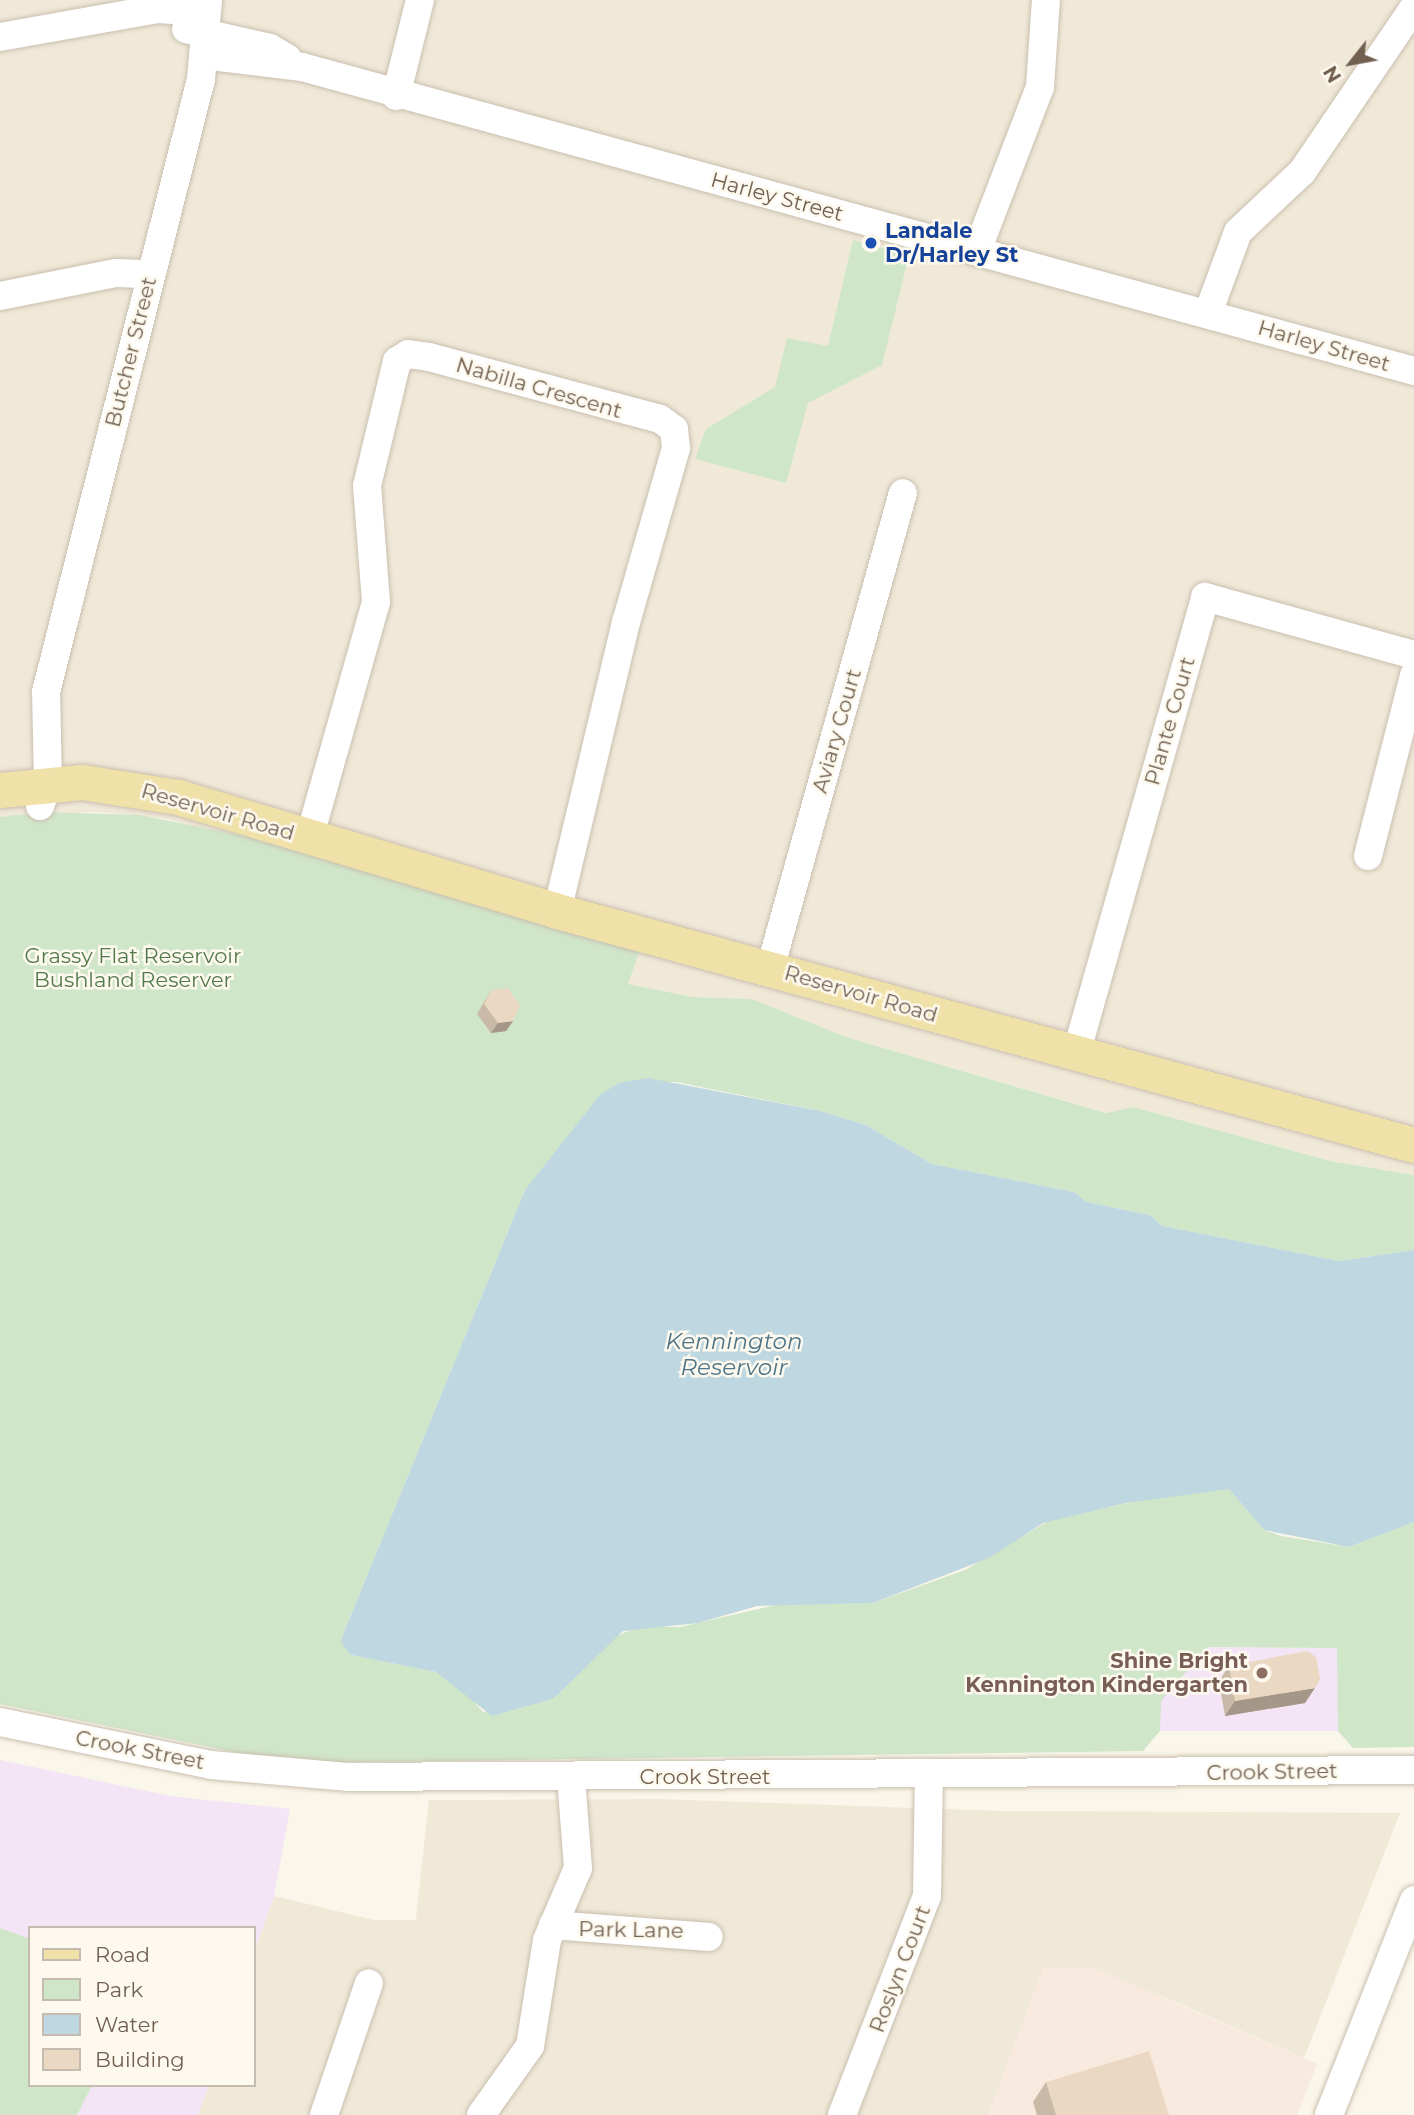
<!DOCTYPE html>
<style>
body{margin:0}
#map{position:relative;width:1414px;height:2115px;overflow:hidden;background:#faf6e9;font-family:Montserrat,sans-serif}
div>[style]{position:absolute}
.residential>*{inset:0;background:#f0e9d8}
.commercial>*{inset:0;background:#f8eade}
.education>*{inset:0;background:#f3e5f6}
.green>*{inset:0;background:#d0e6c9}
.water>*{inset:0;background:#bfd7e1}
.roads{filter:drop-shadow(0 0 2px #cabfb0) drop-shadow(0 0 2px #cabfb0)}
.minor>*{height:28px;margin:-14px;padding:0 14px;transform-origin:14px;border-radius:14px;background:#fff}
.major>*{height:35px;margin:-17.5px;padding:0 17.5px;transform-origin:17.5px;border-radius:17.5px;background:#f0e1a9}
.wall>*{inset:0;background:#c9baa7}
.shaded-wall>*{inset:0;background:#a49788}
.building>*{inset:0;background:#ead8c2}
.dots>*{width:19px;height:19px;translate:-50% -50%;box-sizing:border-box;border:4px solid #fdf9ee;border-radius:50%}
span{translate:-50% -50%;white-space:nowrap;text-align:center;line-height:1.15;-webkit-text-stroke:5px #fdf9ee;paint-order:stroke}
.street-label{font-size:21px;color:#716050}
.transit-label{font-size:21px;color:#164399;font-weight:700}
.left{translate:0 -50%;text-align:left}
.park-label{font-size:21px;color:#537a4c}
.education-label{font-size:21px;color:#785e54;font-weight:700}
.right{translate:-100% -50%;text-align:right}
.water-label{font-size:23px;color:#4f7688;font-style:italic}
.legend{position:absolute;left:28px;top:1926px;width:228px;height:161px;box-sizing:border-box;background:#fdf9ee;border:2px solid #c5bcaf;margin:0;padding:9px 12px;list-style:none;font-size:21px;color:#716050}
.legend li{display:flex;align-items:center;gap:14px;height:35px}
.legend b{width:35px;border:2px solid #c5bcaf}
.north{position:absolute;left:1316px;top:28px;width:70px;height:70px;-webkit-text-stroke:5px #fdf9ee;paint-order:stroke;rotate:239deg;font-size:19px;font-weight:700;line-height:28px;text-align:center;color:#716050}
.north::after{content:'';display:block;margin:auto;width:24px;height:32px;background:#716050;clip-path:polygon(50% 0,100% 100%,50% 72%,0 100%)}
</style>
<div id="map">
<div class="residential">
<i style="clip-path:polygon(0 0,1414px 0,1414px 1175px,1330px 1161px,1133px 1107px,1107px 1113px,846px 1037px,752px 999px,693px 997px,628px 984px,640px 947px,166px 819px,96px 812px,0 817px)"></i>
<i style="clip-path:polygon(659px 1799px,1000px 1811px,1400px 1813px,1304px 2058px,1164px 1997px,1044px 1968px,988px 2115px,198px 2115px,209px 2085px,254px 2085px,254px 1953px,274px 1896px,374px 1920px,416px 1920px,429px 1800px)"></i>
</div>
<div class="commercial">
<i style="clip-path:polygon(1043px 1968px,1097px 1969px,1317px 2064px,1297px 2115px,988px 2115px)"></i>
</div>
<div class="education">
<i style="clip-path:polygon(1208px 1647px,1338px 1648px,1338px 1731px,1160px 1731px,1160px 1701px)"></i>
<i style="clip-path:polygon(0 1760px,170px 1796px,290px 1809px,274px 1896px,254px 1953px,254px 1928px,30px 1928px,30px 2085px,209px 2085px,198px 2115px,0 2115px)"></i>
</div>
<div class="green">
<i style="clip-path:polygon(853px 240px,909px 255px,882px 365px,808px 403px,786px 483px,695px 459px,706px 429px,775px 387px,787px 338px,828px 346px)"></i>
<i style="clip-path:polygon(44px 812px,140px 815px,244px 836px,641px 947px,628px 984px,693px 997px,752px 999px,846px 1037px,1106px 1113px,1133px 1107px,1330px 1161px,1414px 1175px,1414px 1250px,1339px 1261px,1162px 1226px,1150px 1215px,1087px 1202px,1074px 1192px,932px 1164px,866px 1125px,820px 1111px,676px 1082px,618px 1083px,525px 1190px,344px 1632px,351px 1655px,436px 1672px,460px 1686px,483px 1712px,517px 1709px,553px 1699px,608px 1640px,637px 1627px,680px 1627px,781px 1604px,873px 1603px,965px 1570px,1050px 1520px,1170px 1494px,1229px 1489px,1264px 1530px,1281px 1536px,1349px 1547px,1414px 1522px,1414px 1747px,1353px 1748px,1338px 1731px,1337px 1648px,1208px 1647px,1161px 1701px,1160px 1731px,1143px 1751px,288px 1763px,0 1704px,0 817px)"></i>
<i style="clip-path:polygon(0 1928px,30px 1939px,30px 2085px,92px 2085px,77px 2115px,0 2115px)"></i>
</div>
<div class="water">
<i style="clip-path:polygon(648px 1078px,820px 1111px,866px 1125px,932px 1164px,1074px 1192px,1087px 1202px,1150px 1215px,1162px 1226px,1339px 1261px,1414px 1250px,1414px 1522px,1349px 1547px,1264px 1530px,1229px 1489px,1126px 1503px,1043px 1523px,989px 1558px,873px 1603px,757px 1606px,698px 1623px,623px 1631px,553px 1699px,492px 1716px,436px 1672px,351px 1655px,341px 1643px,344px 1632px,525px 1190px,599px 1096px,618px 1083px)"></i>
</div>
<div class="roads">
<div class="minor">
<i style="left:186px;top:29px;width:86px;rotate:12.7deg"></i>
<i style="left:270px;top:48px;width:20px;rotate:30deg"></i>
<i style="left:0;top:37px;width:159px;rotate:-10.1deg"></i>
<i style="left:157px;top:9px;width:49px;rotate:3.5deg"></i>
<i style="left:203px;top:55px;width:100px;rotate:6.9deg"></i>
<i style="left:302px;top:67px;width:1153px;rotate:15.29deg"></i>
<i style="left:396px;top:96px;width:99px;rotate:-76deg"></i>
<i style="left:977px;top:251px;width:176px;rotate:-69deg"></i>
<i style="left:1040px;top:87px;width:87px;rotate:-86.1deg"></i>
<i style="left:0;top:296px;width:118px;rotate:-11.2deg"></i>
<i style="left:116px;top:273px;width:34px;rotate:2deg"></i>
<i style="left:1208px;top:313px;width:86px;rotate:-69.7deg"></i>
<i style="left:1238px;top:232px;width:88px;rotate:-43.2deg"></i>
<i style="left:1302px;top:172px;width:199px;rotate:-55.8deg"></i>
<i style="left:40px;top:806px;width:23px;rotate:-70deg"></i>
<i style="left:48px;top:784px;width:92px;rotate:-91.2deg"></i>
<i style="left:46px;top:692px;width:632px;rotate:-75.81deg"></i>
<i style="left:201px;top:79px;width:79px;rotate:-84.9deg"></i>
<i style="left:309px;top:839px;width:246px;rotate:-74.2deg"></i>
<i style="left:376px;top:602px;width:116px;rotate:-94.4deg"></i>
<i style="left:367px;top:486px;width:129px;rotate:-76.5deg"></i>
<i style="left:397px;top:361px;width:13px;rotate:-32deg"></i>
<i style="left:408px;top:354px;width:21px;rotate:8deg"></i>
<i style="left:429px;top:357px;width:239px;rotate:15deg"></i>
<i style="left:660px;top:419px;width:17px;rotate:36deg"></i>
<i style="left:674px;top:429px;width:19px;rotate:84deg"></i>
<i style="left:676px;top:448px;width:181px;rotate:106deg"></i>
<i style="left:626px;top:622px;width:297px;rotate:103.4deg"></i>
<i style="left:1368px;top:856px;width:187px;rotate:-75.7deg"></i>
<i style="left:770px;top:969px;width:494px;rotate:-74.4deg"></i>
<i style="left:1076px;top:1054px;width:475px;rotate:-74.2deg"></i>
<i style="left:1205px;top:597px;width:217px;rotate:15.5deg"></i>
<i style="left:0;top:1722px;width:215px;rotate:11.5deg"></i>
<i style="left:211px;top:1765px;width:139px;rotate:5deg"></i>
<i style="left:349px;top:1777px;width:1065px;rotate:-0.38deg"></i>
<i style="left:553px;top:1925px;width:156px;rotate:4.4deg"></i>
<i style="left:324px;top:2115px;width:139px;rotate:-71.2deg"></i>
<i style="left:481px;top:2115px;width:85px;rotate:-54.6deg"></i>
<i style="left:530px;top:2046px;width:107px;rotate:-80.9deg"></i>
<i style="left:547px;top:1940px;width:78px;rotate:-66.7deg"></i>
<i style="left:578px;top:1868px;width:90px;rotate:-94.4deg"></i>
<i style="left:842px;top:2115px;width:235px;rotate:-68.8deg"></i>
<i style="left:927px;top:1896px;width:121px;rotate:-89.1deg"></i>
<i style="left:1329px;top:2115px;width:231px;rotate:-68.4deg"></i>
</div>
<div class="major">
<i style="left:0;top:790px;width:82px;rotate:-5.6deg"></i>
<i style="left:82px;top:782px;width:97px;rotate:8.9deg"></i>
<i style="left:178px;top:797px;width:396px;rotate:16.7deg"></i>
<i style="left:557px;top:911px;width:888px;rotate:15.27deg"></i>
</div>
</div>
<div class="wall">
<i style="clip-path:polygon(491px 990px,513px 1021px,506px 1031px,491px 1033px,477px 1014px)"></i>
<i style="clip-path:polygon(1229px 1666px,1305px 1703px,1225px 1716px,1219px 1681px)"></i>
<i style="clip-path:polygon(1046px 2082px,1169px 2115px,1037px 2115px,1033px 2102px)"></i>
</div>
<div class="shaded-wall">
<i style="clip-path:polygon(513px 1021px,506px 1031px,491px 1033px,498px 1023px)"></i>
<i style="clip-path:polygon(1315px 1688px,1305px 1703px,1225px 1716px,1235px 1701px)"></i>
</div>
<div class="building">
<i style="clip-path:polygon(508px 988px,520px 1006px,513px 1021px,498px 1023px,484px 1004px,491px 990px)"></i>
<i style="clip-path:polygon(1307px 1651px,1316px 1657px,1320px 1679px,1315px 1688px,1235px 1701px,1229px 1666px)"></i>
<i style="clip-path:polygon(1149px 2051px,1169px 2115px,1056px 2115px,1046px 2082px)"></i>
</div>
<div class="dots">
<i style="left:871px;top:243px;background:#1a4fb4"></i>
<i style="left:1262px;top:1673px;background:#8d6e63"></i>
</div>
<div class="street-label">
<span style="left:777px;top:197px;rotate:15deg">Harley Street</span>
<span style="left:1324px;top:346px;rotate:16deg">Harley Street</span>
<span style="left:131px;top:352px;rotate:-76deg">Butcher Street</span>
<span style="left:539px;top:388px;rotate:16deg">Nabilla Crescent</span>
<span style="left:1170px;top:721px;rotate:-74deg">Plante Court</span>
<span style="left:837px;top:731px;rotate:-74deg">Aviary Court</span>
<span style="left:218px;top:812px;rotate:16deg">Reservoir Road</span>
<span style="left:861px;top:994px;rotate:16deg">Reservoir Road</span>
<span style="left:140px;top:1750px;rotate:11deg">Crook Street</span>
<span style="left:1272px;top:1772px;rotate:-1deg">Crook Street</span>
<span style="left:705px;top:1777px">Crook Street</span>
<span style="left:631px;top:1930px;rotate:1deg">Park Lane</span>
<span style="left:900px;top:1969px;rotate:-69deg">Roslyn Court</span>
</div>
<div class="transit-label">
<span class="left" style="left:885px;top:243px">Landale<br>Dr/Harley St</span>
</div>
<div class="park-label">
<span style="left:133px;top:968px">Grassy Flat Reservoir<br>Bushland Reserver</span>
</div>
<div class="education-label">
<span class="right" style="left:1248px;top:1673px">Shine Bright<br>Kennington Kindergarten</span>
</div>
<div class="water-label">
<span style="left:734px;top:1354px">Kennington<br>Reservoir</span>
</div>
<ul class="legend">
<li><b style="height:9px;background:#f0e1a9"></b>Road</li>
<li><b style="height:19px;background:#d0e6c9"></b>Park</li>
<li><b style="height:19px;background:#bfd7e1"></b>Water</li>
<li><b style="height:19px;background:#ead8c2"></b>Building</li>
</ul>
<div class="north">N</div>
</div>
